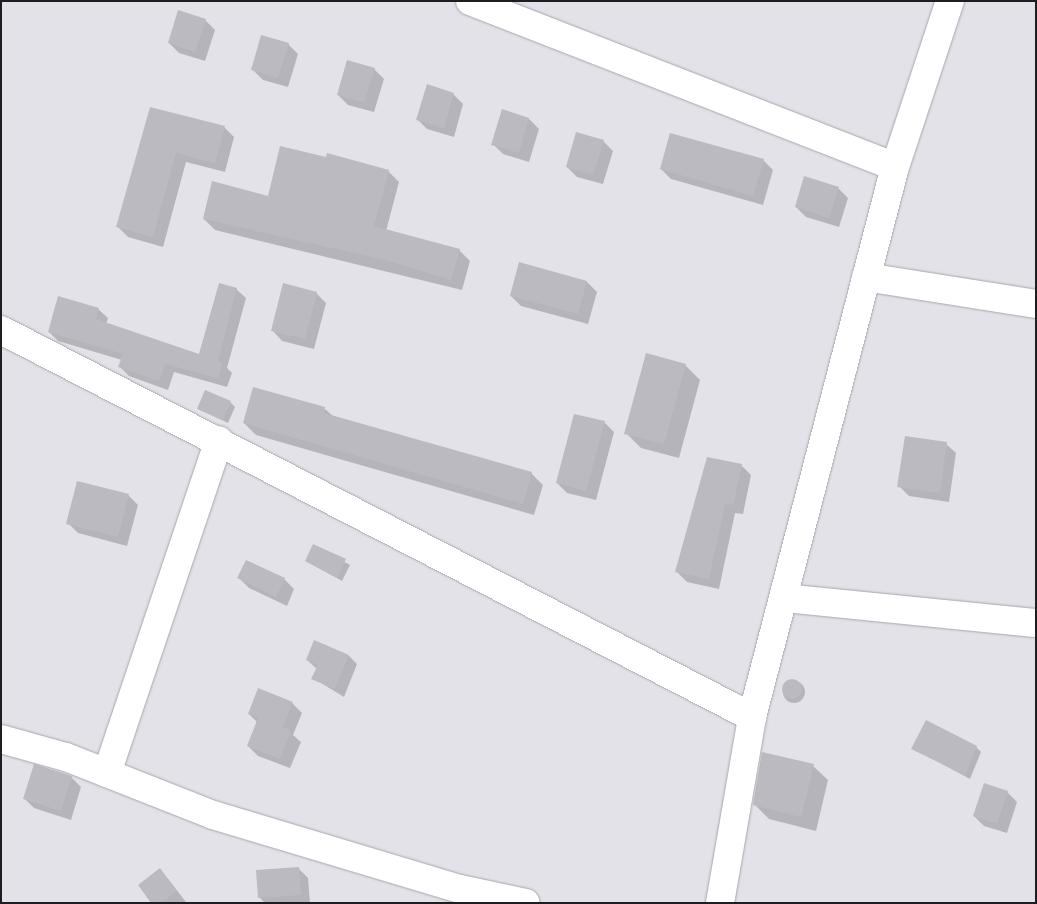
<!DOCTYPE html>
<style>
body{margin:0}
#map{position:relative;width:1037px;height:904px;overflow:hidden;background:#e3e2e9;font-family:Ubuntu,sans-serif}
div>[style]{position:absolute}
.shadow>*{inset:0;background:#0003}
.round{border-radius:50%}
.building>*{inset:0;background:#bbbac0}
.roads{filter:drop-shadow(0 0 1px #a6a6ac) drop-shadow(0 0 1px #a6a6ac)}
.minor>*{height:28px;margin:-14px;padding:0 14px;transform-origin:14px;border-radius:14px;background:#fff}
span{translate:-50% -50%;white-space:nowrap;text-align:center;line-height:1.15;-webkit-text-stroke:5px #f0eff6;paint-order:stroke}
.frame{position:absolute;inset:0;border:2px solid #1e1e21;pointer-events:none}
</style>
<div id="map">
<div class="shadow">
<i style="clip-path:polygon(205px 20px,215px 30px,205px 61px,179px 53px,169px 43px)"></i>
<i style="clip-path:polygon(288px 44px,298px 54px,288px 87px,263px 80px,253px 70px)"></i>
<i style="clip-path:polygon(374px 69px,384px 79px,374px 112px,348px 105px,338px 95px)"></i>
<i style="clip-path:polygon(453px 94px,463px 104px,454px 137px,427px 129px,417px 119px)"></i>
<i style="clip-path:polygon(151px 109px,224px 127px,234px 137px,225px 172px,186px 162px,163px 247px,128px 237px,118px 227px)"></i>
<i style="clip-path:polygon(529px 119px,539px 129px,529px 162px,503px 154px,493px 144px)"></i>
<i style="clip-path:polygon(603px 141px,613px 151px,603px 184px,577px 177px,567px 167px)"></i>
<i style="clip-path:polygon(763px 160px,773px 170px,763px 205px,671px 179px,661px 169px)"></i>
<i style="clip-path:polygon(388px 171px,399px 182px,386px 231px,459px 250px,470px 261px,462px 290px,215px 230px,204px 219px,269px 197px)"></i>
<i style="clip-path:polygon(838px 188px,848px 198px,839px 227px,806px 217px,796px 207px)"></i>
<i style="clip-path:polygon(520px 264px,587px 282px,597px 292px,588px 324px,521px 306px,511px 296px)"></i>
<i style="clip-path:polygon(236px 289px,246px 298px,227px 368px,232px 373px,227px 387px,174px 372px,168px 390px,129px 376px,120px 367px,122px 360px,58px 341px,49px 332px,98px 309px,108px 318px,106px 324px,200px 356px)"></i>
<i style="clip-path:polygon(316px 293px,326px 303px,314px 349px,282px 341px,273px 331px)"></i>
<i style="clip-path:polygon(685px 365px,700px 380px,679px 458px,641px 448px,626px 433px)"></i>
<i style="clip-path:polygon(230px 402px,235px 407px,228px 423px,198px 409px)"></i>
<i style="clip-path:polygon(325px 409px,333px 416px,531px 473px,543px 485px,534px 515px,256px 435px,244px 423px)"></i>
<i style="clip-path:polygon(604px 422px,614px 432px,596px 500px,567px 493px,557px 483px)"></i>
<i style="clip-path:polygon(946px 444px,956px 453px,949px 502px,909px 496px,899px 486px)"></i>
<i style="clip-path:polygon(741px 465px,751px 475px,743px 514px,735px 513px,719px 589px,687px 582px,677px 572px)"></i>
<i style="clip-path:polygon(128px 495px,138px 505px,127px 546px,78px 533px,68px 523px)"></i>
<i style="clip-path:polygon(314px 545px,350px 565px,342px 581px,306px 561px)"></i>
<i style="clip-path:polygon(239px 578px,284px 579px,294px 589px,287px 606px,249px 588px)"></i>
<i style="clip-path:polygon(349px 656px,357px 664px,344px 697px,313px 678px,317px 669px,307px 660px)"></i>
<i class="round" style="left:783px;top:681px;width:22px;height:22px"></i>
<i style="clip-path:polygon(292px 703px,302px 713px,293px 735px,301px 742px,290px 768px,258px 756px,248px 746px,257px 722px,249px 714px)"></i>
<i style="clip-path:polygon(976px 747px,981px 752px,970px 779px,912px 748px)"></i>
<i style="clip-path:polygon(813px 766px,828px 780px,816px 831px,769px 819px,754px 804px)"></i>
<i style="clip-path:polygon(71px 777px,81px 787px,71px 820px,34px 808px,24px 798px)"></i>
<i style="clip-path:polygon(1007px 792px,1017px 802px,1007px 833px,984px 826px,974px 816px)"></i>
<i style="clip-path:polygon(298px 868px,308px 878px,310px 903px,265px 903px,260px 898px,258px 872px)"></i>
<i style="clip-path:polygon(159px 870px,169px 880px,186px 902px,153px 903px)"></i>
</div>
<div class="building">
<i style="clip-path:polygon(178px 10px,206px 19px,195px 52px,168px 43px)"></i>
<i style="clip-path:polygon(261px 35px,289px 43px,278px 78px,251px 70px)"></i>
<i style="clip-path:polygon(347px 60px,375px 68px,364px 103px,337px 95px)"></i>
<i style="clip-path:polygon(427px 84px,454px 93px,444px 128px,416px 120px)"></i>
<i style="clip-path:polygon(150px 107px,225px 126px,215px 163px,176px 153px,153px 237px,116px 227px)"></i>
<i style="clip-path:polygon(502px 109px,529px 118px,519px 153px,491px 145px)"></i>
<i style="clip-path:polygon(576px 132px,604px 140px,593px 175px,566px 167px)"></i>
<i style="clip-path:polygon(670px 133px,764px 159px,753px 196px,660px 169px)"></i>
<i style="clip-path:polygon(280px 146px,326px 157px,327px 153px,389px 170px,374px 226px,460px 249px,451px 280px,382px 259px,203px 219px,212px 181px,268px 196px)"></i>
<i style="clip-path:polygon(804px 176px,839px 187px,829px 218px,795px 207px)"></i>
<i style="clip-path:polygon(519px 262px,587px 281px,578px 314px,510px 296px)"></i>
<i style="clip-path:polygon(219px 283px,237px 288px,218px 361px,223px 363px,218px 378px,165px 364px,159px 381px,118px 367px,123px 354px,48px 332px,58px 296px,99px 308px,96px 319px,199px 354px)"></i>
<i style="clip-path:polygon(283px 283px,317px 292px,305px 339px,271px 331px)"></i>
<i style="clip-path:polygon(646px 353px,686px 364px,664px 444px,624px 434px)"></i>
<i style="clip-path:polygon(253px 387px,325px 407px,324px 413px,532px 472px,523px 504px,243px 423px)"></i>
<i style="clip-path:polygon(205px 390px,231px 401px,223px 420px,197px 409px)"></i>
<i style="clip-path:polygon(574px 414px,605px 421px,586px 491px,556px 483px)"></i>
<i style="clip-path:polygon(905px 436px,947px 442px,940px 493px,897px 487px)"></i>
<i style="clip-path:polygon(707px 457px,742px 464px,733px 505px,725px 504px,709px 579px,675px 572px)"></i>
<i style="clip-path:polygon(77px 481px,129px 494px,118px 537px,66px 524px)"></i>
<i style="clip-path:polygon(313px 544px,346px 559px,337px 578px,305px 561px)"></i>
<i style="clip-path:polygon(246px 560px,285px 578px,276px 597px,237px 578px)"></i>
<i style="clip-path:polygon(314px 640px,349px 655px,335px 689px,311px 679px,318px 665px,306px 660px)"></i>
<i class="round" style="left:782px;top:679px;width:20px;height:20px"></i>
<i style="clip-path:polygon(258px 688px,293px 702px,283px 727px,291px 731px,280px 759px,247px 746px,258px 718px,248px 714px)"></i>
<i style="clip-path:polygon(926px 720px,977px 746px,965px 775px,911px 749px)"></i>
<i style="clip-path:polygon(762px 752px,814px 764px,801px 817px,753px 805px)"></i>
<i style="clip-path:polygon(34px 764px,72px 776px,61px 811px,23px 799px)"></i>
<i style="clip-path:polygon(984px 783px,1008px 791px,997px 824px,973px 816px)"></i>
<i style="clip-path:polygon(299px 867px,301px 895px,258px 898px,256px 870px)"></i>
<i style="clip-path:polygon(160px 868px,177px 891px,161px 903px,151px 903px,138px 885px)"></i>
</div>
<div class="roads">
<div class="minor">
<i style="left:470px;top:1px;width:456px;rotate:21.3deg"></i>
<i style="left:866px;top:277px;width:172px;rotate:9deg"></i>
<i style="left:1px;top:330px;width:845px;rotate:27.26deg"></i>
<i style="left:784px;top:598px;width:253px;rotate:5.7deg"></i>
<i style="left:1px;top:739px;width:67px;rotate:15.5deg"></i>
<i style="left:66px;top:757px;width:158px;rotate:21.5deg"></i>
<i style="left:213px;top:815px;width:258px;rotate:16.7deg"></i>
<i style="left:460px;top:889px;width:67px;rotate:12deg"></i>
<i style="left:107px;top:773px;width:351px;rotate:-71.4deg"></i>
<i style="left:720px;top:903px;width:189px;rotate:-80.2deg"></i>
<i style="left:752px;top:717px;width:568px;rotate:-75.43deg"></i>
<i style="left:895px;top:167px;width:175px;rotate:-71.7deg"></i>
</div>
</div>
<div class="frame"></div>
</div>
